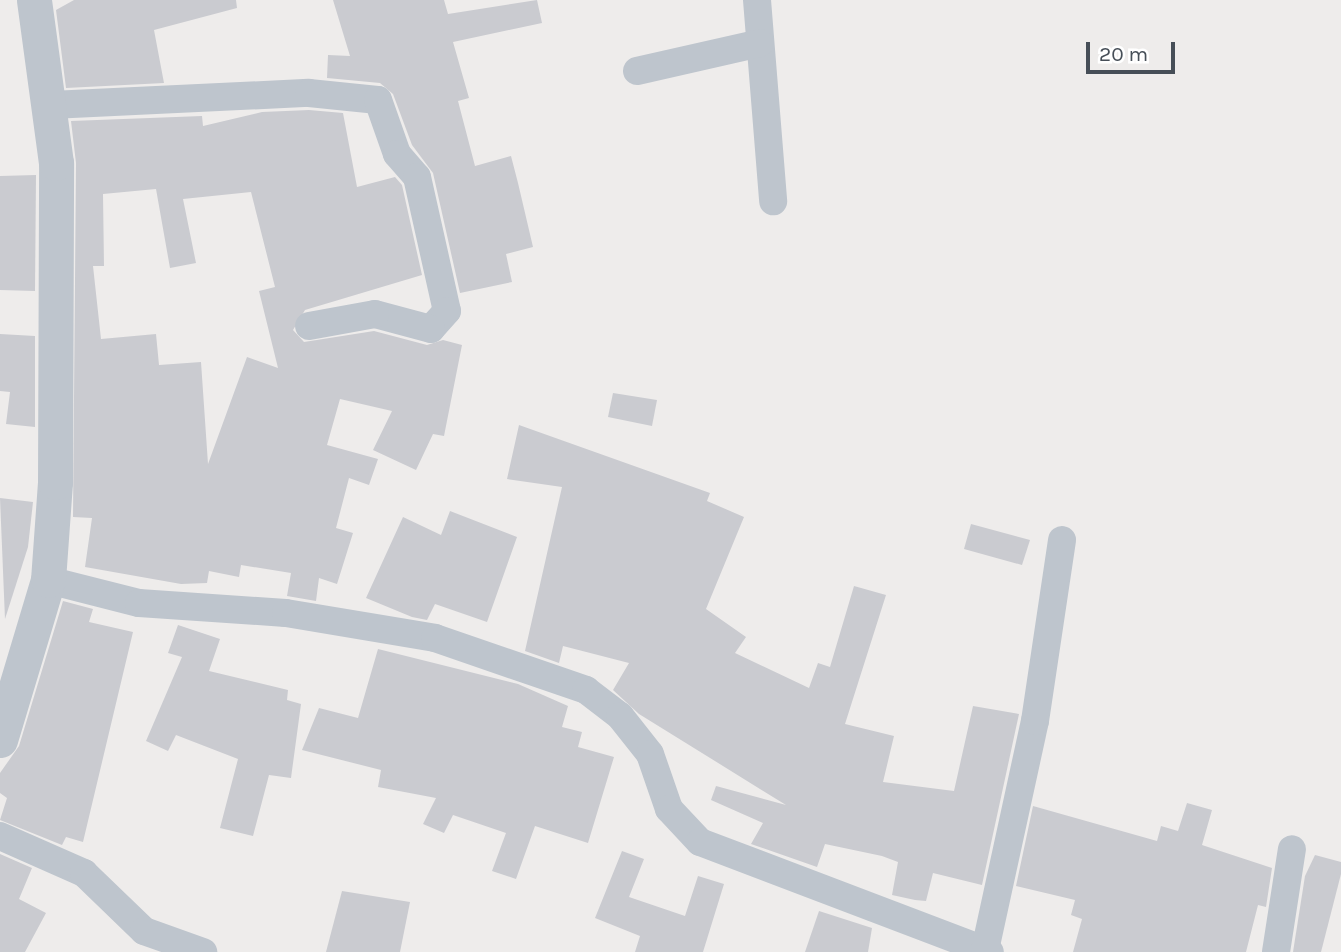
<!DOCTYPE html>
<style>
body{margin:0}
#map{position:relative;width:1341px;height:952px;overflow:hidden;background:#eeeceb;font-family:Karla,sans-serif}
div>[style]{position:absolute}
.building>*{inset:0;background:#cacbd0}
.minor>*{height:28px;margin:-14px;padding:0 14px;transform-origin:14px;border-radius:14px;background:#bec5cd}
.tertiary>*{height:35px;margin:-17.5px;padding:0 17.5px;transform-origin:17.5px;border-radius:17.5px;background:#bec5cd}
span{translate:-50% -50%;white-space:nowrap;text-align:center;line-height:1.15;-webkit-text-stroke:5px #fff;paint-order:stroke}
.scale{position:absolute;left:1086px;top:42px;width:89px;height:32px;box-sizing:border-box;border:4px solid #464e57;border-top:0;padding-left:9px;font-size:21px;line-height:24px;white-space:nowrap;color:#464e57;-webkit-text-stroke:5px #fff;paint-order:stroke}
</style>
<div id="map">
<div class="building">
<i style="clip-path:polygon(74px 0,236px 0,237px 8px,154px 30px,164px 83px,66px 88px,56px 10px)"></i>
<i style="clip-path:polygon(333px 0,444px 0,448px 14px,537px 0,542px 23px,453px 42px,469px 98px,458px 101px,475px 166px,511px 156px,518px 183px,533px 247px,506px 254px,512px 282px,460px 293px,433px 173px,412px 145px,393px 94px,380px 83px,327px 78px,328px 55px,350px 56px)"></i>
<i style="clip-path:polygon(evenodd,309px 110px,343px 113px,357px 187px,395px 177px,402px 185px,422px 275px,305px 310px,293px 330px,304px 342px,374px 331px,427px 345px,443px 340px,462px 345px,444px 436px,433px 434px,416px 470px,373px 450px,392px 411px,340px 399px,327px 445px,378px 459px,369px 485px,349px 478px,336px 528px,353px 533px,337px 584px,319px 578px,316px 601px,287px 596px,291px 573px,241px 565px,239px 577px,209px 571px,207px 583px,181px 584px,85px 567px,92px 518px,73px 517px,76px 163px,71px 121px,202px 116px,203px 126px,262px 112px,309px 110px,156px 189px,170px 268px,196px 263px,183px 199px,251px 192px,275px 287px,259px 291px,278px 368px,247px 357px,208px 464px,201px 362px,159px 365px,156px 334px,101px 339px,93px 266px,104px 266px,103px 194px,156px 189px)"></i>
<i style="clip-path:polygon(36px 175px,35px 291px,0 290px,0 176px)"></i>
<i style="clip-path:polygon(0 334px,35px 336px,35px 427px,6px 424px,10px 392px,0 391px)"></i>
<i style="clip-path:polygon(613px 393px,657px 400px,652px 426px,608px 417px)"></i>
<i style="clip-path:polygon(519px 425px,710px 493px,707px 501px,744px 517px,706px 609px,746px 637px,735px 653px,809px 688px,818px 663px,830px 667px,854px 586px,886px 595px,845px 724px,894px 736px,883px 782px,954px 791px,973px 706px,1019px 714px,982px 885px,933px 873px,926px 901px,915px 900px,892px 895px,898px 862px,882px 856px,825px 844px,817px 867px,751px 844px,763px 823px,711px 800px,716px 786px,786px 805px,639px 714px,613px 690px,629px 663px,563px 646px,559px 663px,525px 651px,562px 487px,507px 479px)"></i>
<i style="clip-path:polygon(0 498px,33px 502px,28px 547px,5px 619px)"></i>
<i style="clip-path:polygon(450px 511px,517px 537px,487px 622px,435px 604px,427px 620px,412px 617px,366px 598px,403px 517px,441px 535px)"></i>
<i style="clip-path:polygon(971px 524px,1030px 540px,1022px 565px,964px 549px)"></i>
<i style="clip-path:polygon(63px 601px,93px 609px,89px 622px,133px 632px,83px 842px,66px 837px,62px 845px,0 820px,7px 798px,0 793px,0 773px,19px 746px)"></i>
<i style="clip-path:polygon(178px 625px,220px 639px,209px 671px,288px 690px,287px 700px,301px 704px,291px 778px,269px 775px,253px 836px,220px 828px,238px 759px,176px 735px,168px 751px,146px 741px,182px 657px,168px 653px)"></i>
<i style="clip-path:polygon(378px 649px,518px 684px,568px 706px,562px 727px,582px 732px,578px 747px,614px 757px,588px 843px,535px 826px,516px 879px,492px 871px,506px 833px,453px 815px,444px 833px,423px 824px,436px 798px,378px 787px,381px 770px,302px 750px,319px 708px,358px 718px)"></i>
<i style="clip-path:polygon(1187px 803px,1212px 810px,1202px 845px,1272px 868px,1266px 907px,1258px 905px,1246px 952px,1073px 952px,1082px 919px,1071px 915px,1075px 900px,1016px 886px,1033px 806px,1157px 841px,1161px 826px,1178px 831px)"></i>
<i style="clip-path:polygon(622px 851px,644px 859px,629px 897px,685px 916px,698px 876px,724px 884px,703px 952px,635px 952px,640px 936px,595px 918px)"></i>
<i style="clip-path:polygon(0 854px,32px 868px,19px 899px,46px 913px,25px 952px,0 952px)"></i>
<i style="clip-path:polygon(1315px 855px,1341px 862px,1341px 874px,1321px 952px,1293px 952px,1305px 876px)"></i>
<i style="clip-path:polygon(342px 891px,410px 902px,400px 952px,326px 952px)"></i>
<i style="clip-path:polygon(819px 911px,872px 928px,868px 952px,805px 952px)"></i>
</div>
<div class="minor">
<i style="left:757px;top:0;width:202px;rotate:85.4deg"></i>
<i style="left:637px;top:71px;width:126px;rotate:-12.8deg"></i>
<i style="left:51px;top:105px;width:258px;rotate:-2.7deg"></i>
<i style="left:309px;top:93px;width:69px;rotate:5.8deg"></i>
<i style="left:378px;top:100px;width:57px;rotate:70.6deg"></i>
<i style="left:397px;top:154px;width:30px;rotate:49deg"></i>
<i style="left:417px;top:177px;width:137px;rotate:77.4deg"></i>
<i style="left:447px;top:311px;width:24px;rotate:132deg"></i>
<i style="left:431px;top:329px;width:58px;rotate:-165deg"></i>
<i style="left:375px;top:314px;width:67px;rotate:169.7deg"></i>
<i style="left:48px;top:580px;width:94px;rotate:14.2deg"></i>
<i style="left:139px;top:603px;width:147px;rotate:3.9deg"></i>
<i style="left:286px;top:613px;width:151px;rotate:9.5deg"></i>
<i style="left:435px;top:638px;width:160px;rotate:19deg"></i>
<i style="left:586px;top:690px;width:43px;rotate:37.4deg"></i>
<i style="left:620px;top:716px;width:48px;rotate:51.7deg"></i>
<i style="left:650px;top:754px;width:58px;rotate:70.9deg"></i>
<i style="left:669px;top:809px;width:45px;rotate:46.8deg"></i>
<i style="left:700px;top:842px;width:310px;rotate:20.8deg"></i>
<i style="left:0;top:836px;width:92px;rotate:23.8deg"></i>
<i style="left:84px;top:873px;width:83px;rotate:44deg"></i>
<i style="left:144px;top:931px;width:63px;rotate:19.6deg"></i>
<i style="left:985px;top:950px;width:234px;rotate:-77.7deg"></i>
<i style="left:1035px;top:721px;width:183px;rotate:-81.5deg"></i>
<i style="left:1276px;top:952px;width:104px;rotate:-81.2deg"></i>
</div>
<div class="tertiary">
<i style="left:0;top:740px;width:167px;rotate:-73.3deg"></i>
<i style="left:48px;top:580px;width:98px;rotate:-85.9deg"></i>
<i style="left:55px;top:482px;width:319px;rotate:-89.8deg"></i>
<i style="left:56px;top:163px;width:164px;rotate:-97.7deg"></i>
</div>
<div class="scale">20 m</div>
</div>
